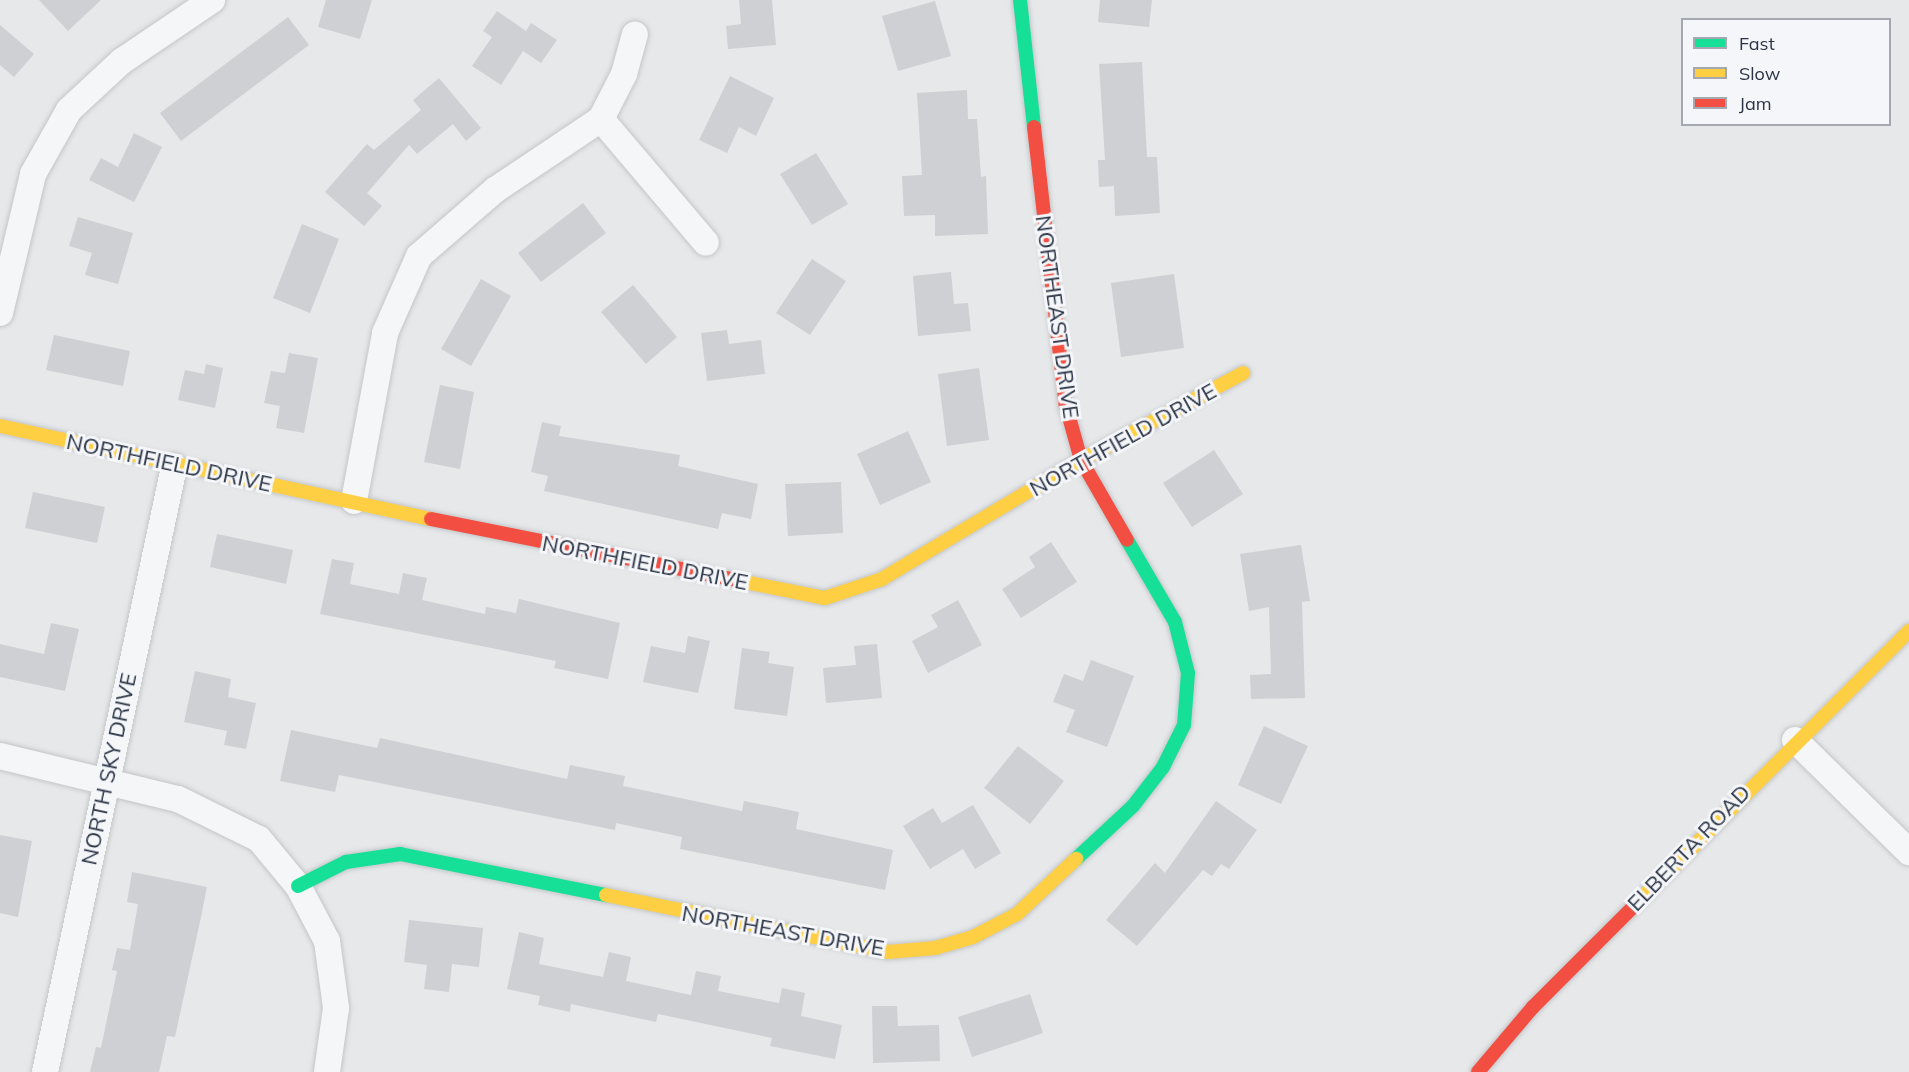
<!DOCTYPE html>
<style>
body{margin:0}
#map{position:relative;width:1909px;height:1072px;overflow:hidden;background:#e6e8ea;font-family:Mulish,sans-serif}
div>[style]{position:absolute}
.building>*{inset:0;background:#ced0d3}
.roads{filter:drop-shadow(0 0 2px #c4c6c8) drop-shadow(0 0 2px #c4c6c8)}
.street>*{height:26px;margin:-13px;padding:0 13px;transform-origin:13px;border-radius:13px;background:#f5f6f7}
.fast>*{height:14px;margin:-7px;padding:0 7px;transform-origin:7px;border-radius:7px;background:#16e098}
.slow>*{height:14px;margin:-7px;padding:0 7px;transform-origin:7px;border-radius:7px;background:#ffcf43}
.jam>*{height:14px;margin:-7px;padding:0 7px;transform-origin:7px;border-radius:7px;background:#f24e42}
span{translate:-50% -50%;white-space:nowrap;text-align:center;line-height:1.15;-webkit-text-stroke:6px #f4f6f9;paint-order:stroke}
.street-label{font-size:22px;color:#2b3445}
.legend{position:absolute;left:1681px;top:18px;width:210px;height:108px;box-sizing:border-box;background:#f4f6f9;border:2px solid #a4a8b1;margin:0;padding:8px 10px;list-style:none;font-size:18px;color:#2b3445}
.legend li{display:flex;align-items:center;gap:12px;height:30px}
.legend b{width:30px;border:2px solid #a4a8b1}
</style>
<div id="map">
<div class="building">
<i style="clip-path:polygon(39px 0,101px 0,68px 31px)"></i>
<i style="clip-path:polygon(326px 0,372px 0,360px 39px,318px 27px)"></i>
<i style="clip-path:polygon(739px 0,772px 0,776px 45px,728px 49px,726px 26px,741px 24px)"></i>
<i style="clip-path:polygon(1100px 0,1152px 0,1149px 27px,1098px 22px)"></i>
<i style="clip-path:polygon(935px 1px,951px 56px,898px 71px,882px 16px)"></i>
<i style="clip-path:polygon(497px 11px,526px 31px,531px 23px,557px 40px,541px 63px,523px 51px,501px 85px,472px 66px,492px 37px,483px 31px)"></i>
<i style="clip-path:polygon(288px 17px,309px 45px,181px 141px,160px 113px)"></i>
<i style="clip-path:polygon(0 25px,34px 54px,14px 77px,0 65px)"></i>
<i style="clip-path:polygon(1142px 62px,1147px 157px,1157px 157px,1160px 213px,1115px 216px,1114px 186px,1099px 187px,1098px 160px,1105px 160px,1099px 64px)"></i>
<i style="clip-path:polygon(730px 76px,774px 98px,756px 136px,739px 127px,727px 153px,699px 140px)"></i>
<i style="clip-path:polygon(439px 78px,481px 128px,466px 141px,453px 124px,417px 154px,409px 145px,367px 193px,382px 206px,364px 226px,325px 192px,367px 144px,374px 150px,421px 110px,413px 100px)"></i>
<i style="clip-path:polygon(967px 90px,968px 119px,977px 119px,981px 177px,986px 176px,988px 234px,935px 236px,935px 215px,904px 216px,902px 176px,922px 175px,917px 93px)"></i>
<i style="clip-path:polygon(134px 133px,162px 147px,134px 202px,89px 180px,101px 158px,118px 167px)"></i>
<i style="clip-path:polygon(816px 153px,848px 204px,812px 225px,780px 174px)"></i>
<i style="clip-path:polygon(583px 203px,606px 233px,541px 282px,518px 253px)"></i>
<i style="clip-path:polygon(78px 217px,133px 233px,118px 284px,85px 275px,92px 253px,69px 246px)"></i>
<i style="clip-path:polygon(302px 224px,339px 239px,310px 313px,273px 298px)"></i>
<i style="clip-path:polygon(812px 259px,846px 281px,810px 335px,776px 313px)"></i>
<i style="clip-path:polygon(951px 272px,954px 304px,968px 303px,971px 331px,918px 336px,913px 276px)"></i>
<i style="clip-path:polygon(1174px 274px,1184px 348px,1121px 357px,1111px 283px)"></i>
<i style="clip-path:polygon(481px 279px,511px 296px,471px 366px,441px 349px)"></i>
<i style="clip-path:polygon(633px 285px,677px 337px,646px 364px,601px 312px)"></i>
<i style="clip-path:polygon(727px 330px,729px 344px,761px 340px,765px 374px,707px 381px,701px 333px)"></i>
<i style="clip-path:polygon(54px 335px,130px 351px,123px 386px,46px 370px)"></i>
<i style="clip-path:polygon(289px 353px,318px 358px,304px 433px,276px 428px,280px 406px,264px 403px,271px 371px,285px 373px)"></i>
<i style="clip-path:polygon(206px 364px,223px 368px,215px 408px,178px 400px,185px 370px,204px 374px)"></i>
<i style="clip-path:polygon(979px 368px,989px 440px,947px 446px,938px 374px)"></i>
<i style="clip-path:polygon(440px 385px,474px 392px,460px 469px,424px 462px)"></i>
<i style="clip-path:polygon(542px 422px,561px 426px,559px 436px,680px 455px,678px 466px,758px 484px,751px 519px,722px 513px,718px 529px,544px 491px,548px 476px,531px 472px)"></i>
<i style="clip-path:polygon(908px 431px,931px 482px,880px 505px,857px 454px)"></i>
<i style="clip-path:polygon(1214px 450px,1243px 494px,1192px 527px,1163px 483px)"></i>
<i style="clip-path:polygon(841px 482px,843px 533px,788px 536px,785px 484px)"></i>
<i style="clip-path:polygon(33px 492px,105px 507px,97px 543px,25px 528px)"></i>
<i style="clip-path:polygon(217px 534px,293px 550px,286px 584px,210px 567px)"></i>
<i style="clip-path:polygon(1051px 542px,1077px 582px,1021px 618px,1002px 589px,1035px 567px,1029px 557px)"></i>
<i style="clip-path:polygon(1301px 545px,1310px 601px,1302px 602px,1305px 698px,1251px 699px,1250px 675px,1271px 674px,1269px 607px,1249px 611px,1240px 554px)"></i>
<i style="clip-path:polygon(332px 559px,354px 563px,350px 584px,399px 594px,403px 573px,427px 578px,422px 600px,485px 614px,486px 607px,516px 613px,519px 599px,620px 623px,608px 679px,554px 668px,556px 661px,320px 614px)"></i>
<i style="clip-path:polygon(958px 600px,982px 645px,928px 673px,912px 641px,938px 627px,931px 615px)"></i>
<i style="clip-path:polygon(51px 623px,79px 629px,65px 691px,0 677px,0 644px,44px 654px)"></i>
<i style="clip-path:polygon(688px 636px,710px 641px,698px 693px,643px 682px,651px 646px,685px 653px)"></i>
<i style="clip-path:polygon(877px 644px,882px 698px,826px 703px,823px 668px,856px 665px,854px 646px)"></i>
<i style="clip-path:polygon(742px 648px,770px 652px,768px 663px,794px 667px,787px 716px,734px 709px)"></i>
<i style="clip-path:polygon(1091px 660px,1134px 676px,1107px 747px,1066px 732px,1075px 710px,1053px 702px,1064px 674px,1083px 681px)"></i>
<i style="clip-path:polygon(195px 671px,231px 679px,228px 697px,256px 703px,246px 749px,224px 745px,227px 731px,184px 722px)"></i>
<i style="clip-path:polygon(1264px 726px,1308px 746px,1281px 804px,1238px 785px)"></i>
<i style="clip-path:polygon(291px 730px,377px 748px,380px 738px,567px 779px,570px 765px,625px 776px,623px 786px,742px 811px,744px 801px,799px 812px,796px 829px,893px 850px,885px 890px,680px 849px,682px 837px,616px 823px,615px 830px,339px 775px,335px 792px,280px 781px)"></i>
<i style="clip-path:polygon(1018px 746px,1064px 781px,1030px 824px,984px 788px)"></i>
<i style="clip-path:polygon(1216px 801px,1257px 830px,1229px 869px,1221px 864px,1212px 876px,1203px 870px,1137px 946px,1106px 920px,1155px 863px,1165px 873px)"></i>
<i style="clip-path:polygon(973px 805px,1001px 853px,975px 869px,963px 849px,930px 869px,903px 826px,933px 808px,942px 823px)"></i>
<i style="clip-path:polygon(0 835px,32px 841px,18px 917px,0 913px)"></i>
<i style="clip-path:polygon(132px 872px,207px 887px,201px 917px,175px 1037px,167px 1036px,159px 1072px,90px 1072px,96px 1047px,101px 1048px,117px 971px,112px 970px,117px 948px,130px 950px,138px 904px,127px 902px)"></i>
<i style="clip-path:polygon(409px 920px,483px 928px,479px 967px,452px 964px,449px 992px,424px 989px,427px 965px,404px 962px)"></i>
<i style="clip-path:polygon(519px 932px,544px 938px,539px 964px,603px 977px,609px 952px,631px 957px,626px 981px,691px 995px,696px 971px,721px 976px,718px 991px,779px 1003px,782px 988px,805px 993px,801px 1016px,842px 1025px,835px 1059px,770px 1046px,772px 1038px,658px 1014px,656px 1022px,571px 1004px,570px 1012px,538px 1005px,540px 996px,507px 989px)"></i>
<i style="clip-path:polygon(1030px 994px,1043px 1033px,972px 1057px,958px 1017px)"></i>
<i style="clip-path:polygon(872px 1006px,897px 1006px,898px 1026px,939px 1025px,940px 1061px,873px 1063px)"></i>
</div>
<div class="roads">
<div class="street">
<i style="left:601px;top:119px;width:162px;rotate:49.7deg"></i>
<i style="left:0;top:313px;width:143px;rotate:-76.6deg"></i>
<i style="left:33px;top:174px;width:73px;rotate:-60.6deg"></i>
<i style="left:69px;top:110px;width:72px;rotate:-42.8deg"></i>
<i style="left:122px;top:61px;width:109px;rotate:-34.1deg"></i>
<i style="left:354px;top:501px;width:171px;rotate:-79.5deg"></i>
<i style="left:385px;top:333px;width:84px;rotate:-66.2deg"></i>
<i style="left:419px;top:256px;width:101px;rotate:-41deg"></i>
<i style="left:495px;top:190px;width:128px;rotate:-33.8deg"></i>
<i style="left:601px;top:119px;width:51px;rotate:-62.9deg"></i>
<i style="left:624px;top:74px;width:41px;rotate:-74.6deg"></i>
<i style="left:1795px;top:740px;width:160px;rotate:44.5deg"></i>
<i style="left:0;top:756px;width:183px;rotate:13.6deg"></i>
<i style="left:178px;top:799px;width:90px;rotate:26.3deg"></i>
<i style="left:259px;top:839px;width:61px;rotate:50.3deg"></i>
<i style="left:298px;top:886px;width:62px;rotate:62.2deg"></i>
<i style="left:327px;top:941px;width:68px;rotate:82.3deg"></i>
<i style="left:336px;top:1008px;width:65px;rotate:98deg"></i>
<i style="left:45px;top:1072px;width:619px;rotate:-77.96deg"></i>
</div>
<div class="fast">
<i style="left:1020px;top:0;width:128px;rotate:83.7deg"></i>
<i style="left:1076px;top:859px;width:78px;rotate:-42.9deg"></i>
<i style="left:1133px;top:806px;width:49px;rotate:-52.4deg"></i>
<i style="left:1163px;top:767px;width:47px;rotate:-63.4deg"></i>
<i style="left:1184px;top:725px;width:52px;rotate:-85.6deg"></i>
<i style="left:1188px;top:673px;width:53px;rotate:-104.3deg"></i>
<i style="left:1175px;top:622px;width:95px;rotate:-120.3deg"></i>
<i style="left:298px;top:886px;width:54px;rotate:-26.6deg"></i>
<i style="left:346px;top:862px;width:55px;rotate:-8.4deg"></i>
<i style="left:400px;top:854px;width:210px;rotate:11.3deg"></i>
</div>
<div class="slow">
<i style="left:0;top:426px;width:441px;rotate:12.2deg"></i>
<i style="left:735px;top:580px;width:92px;rotate:11.3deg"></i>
<i style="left:825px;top:598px;width:60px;rotate:-18.4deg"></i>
<i style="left:882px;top:579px;width:232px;rotate:-30.9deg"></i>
<i style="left:1081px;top:460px;width:184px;rotate:-28.2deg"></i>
<i style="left:606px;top:895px;width:288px;rotate:11.4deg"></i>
<i style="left:888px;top:952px;width:47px;rotate:-4.9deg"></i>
<i style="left:935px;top:948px;width:40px;rotate:-16deg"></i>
<i style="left:973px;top:937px;width:50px;rotate:-27.6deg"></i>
<i style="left:1017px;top:914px;width:81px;rotate:-43deg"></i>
<i style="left:1637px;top:903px;width:385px;rotate:-45deg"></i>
</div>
<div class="jam">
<i style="left:1034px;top:127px;width:281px;rotate:83.5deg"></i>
<i style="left:1066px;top:406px;width:56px;rotate:74.5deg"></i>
<i style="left:1081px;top:460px;width:92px;rotate:60.1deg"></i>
<i style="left:431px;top:519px;width:310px;rotate:11.3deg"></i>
<i style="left:1478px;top:1072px;width:85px;rotate:-49.8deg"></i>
<i style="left:1533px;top:1007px;width:147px;rotate:-45deg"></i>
</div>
</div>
<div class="street-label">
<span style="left:1057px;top:317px;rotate:82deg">NORTHEAST DRIVE</span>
<span style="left:1123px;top:440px;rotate:-29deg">NORTHFIELD DRIVE</span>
<span style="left:169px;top:463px;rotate:12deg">NORTHFIELD DRIVE</span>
<span style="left:645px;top:563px;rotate:11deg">NORTHFIELD DRIVE</span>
<span style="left:109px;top:769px;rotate:-78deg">NORTH SKY DRIVE</span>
<span style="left:1689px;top:848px;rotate:-46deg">ELBERTA ROAD</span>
<span style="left:783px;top:931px;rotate:10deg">NORTHEAST DRIVE</span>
</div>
<ul class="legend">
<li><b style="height:8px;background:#16e098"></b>Fast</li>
<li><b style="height:8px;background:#ffcf43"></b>Slow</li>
<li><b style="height:8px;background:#f24e42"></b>Jam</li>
</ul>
</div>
